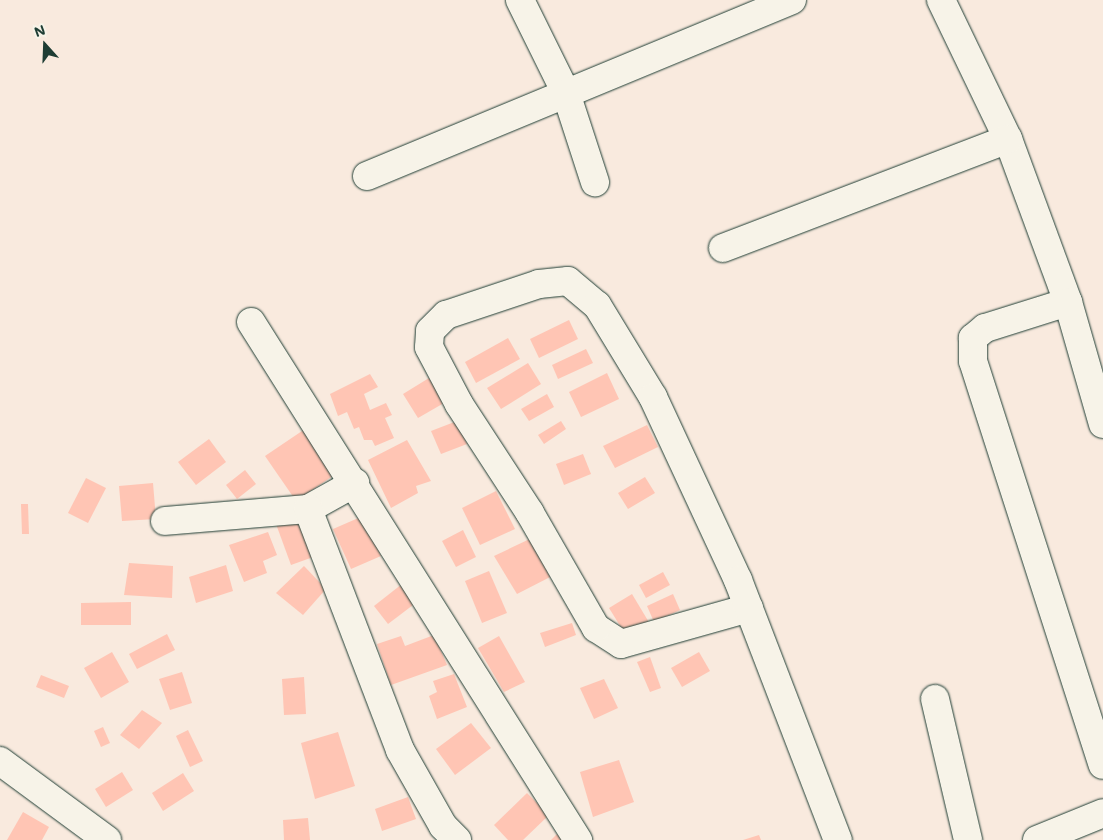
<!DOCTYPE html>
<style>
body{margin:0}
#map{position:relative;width:1103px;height:840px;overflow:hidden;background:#f9eade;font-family:Mali,sans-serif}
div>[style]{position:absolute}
.building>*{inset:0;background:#ffc5b4}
.roads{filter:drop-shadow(0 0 1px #1f3d34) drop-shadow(0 0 1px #1f3d34)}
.minor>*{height:28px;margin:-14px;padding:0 14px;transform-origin:14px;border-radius:14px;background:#f7f3e8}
span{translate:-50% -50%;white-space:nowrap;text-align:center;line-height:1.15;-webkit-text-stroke:4px #f7f3e8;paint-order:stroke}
.north{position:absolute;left:20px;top:20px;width:50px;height:50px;-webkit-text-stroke:4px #f7f3e8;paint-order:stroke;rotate:340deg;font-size:14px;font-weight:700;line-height:20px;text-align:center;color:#1f3d34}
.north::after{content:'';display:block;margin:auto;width:18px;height:22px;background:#1f3d34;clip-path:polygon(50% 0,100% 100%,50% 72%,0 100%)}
</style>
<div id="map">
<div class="building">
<i style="clip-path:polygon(569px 320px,578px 339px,539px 358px,530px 339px)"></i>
<i style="clip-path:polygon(508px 338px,520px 359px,476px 383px,465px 362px)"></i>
<i style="clip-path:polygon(586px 349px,593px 363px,558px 379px,552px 365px)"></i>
<i style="clip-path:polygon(528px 363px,541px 384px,501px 409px,487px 388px)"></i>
<i style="clip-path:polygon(607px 373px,619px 399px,581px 417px,569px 392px)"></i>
<i style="clip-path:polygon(370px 374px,378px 387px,364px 394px,370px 410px,386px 403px,392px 415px,385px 418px,394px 438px,375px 446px,372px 440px,364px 440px,359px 427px,354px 429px,347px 412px,338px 416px,330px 394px)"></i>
<i style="clip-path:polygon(429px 378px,444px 403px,418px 418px,403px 394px)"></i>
<i style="clip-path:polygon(547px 394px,554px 407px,529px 421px,521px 409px)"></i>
<i style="clip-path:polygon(457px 421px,467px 444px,441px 454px,431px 431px)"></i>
<i style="clip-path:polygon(561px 421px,566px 429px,544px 444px,538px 435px)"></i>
<i style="clip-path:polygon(647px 425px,658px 447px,615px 468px,603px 446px)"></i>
<i style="clip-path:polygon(305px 429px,337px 473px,296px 501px,265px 456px)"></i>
<i style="clip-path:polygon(209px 439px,226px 462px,196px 485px,178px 462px)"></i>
<i style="clip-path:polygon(407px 440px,431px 481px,416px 486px,418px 493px,391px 508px,368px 460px)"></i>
<i style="clip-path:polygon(583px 454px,591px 474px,564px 485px,556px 464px)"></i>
<i style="clip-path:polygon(245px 470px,256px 484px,237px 499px,226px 485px)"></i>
<i style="clip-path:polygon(645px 477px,655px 493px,628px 509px,618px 493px)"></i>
<i style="clip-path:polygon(86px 478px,106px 488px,88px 523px,68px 513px)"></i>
<i style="clip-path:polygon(153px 483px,156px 519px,122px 521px,119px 486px)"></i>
<i style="clip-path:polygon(496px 491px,515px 529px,480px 545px,462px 508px)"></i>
<i style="clip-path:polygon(21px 504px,28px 504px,29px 534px,22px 534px)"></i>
<i style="clip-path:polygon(303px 516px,316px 556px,291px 565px,276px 524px)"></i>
<i style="clip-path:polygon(363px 516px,381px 556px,351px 569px,333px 529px)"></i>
<i style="clip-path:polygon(463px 530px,476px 557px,456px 567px,442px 541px)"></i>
<i style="clip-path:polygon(268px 532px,277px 555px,263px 561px,267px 573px,244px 582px,229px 545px)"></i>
<i style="clip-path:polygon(534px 537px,556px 574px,517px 594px,494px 556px)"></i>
<i style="clip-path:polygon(129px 563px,173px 566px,172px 598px,124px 595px)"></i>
<i style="clip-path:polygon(226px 565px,233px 591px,196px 603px,189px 577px)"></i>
<i style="clip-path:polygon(304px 566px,326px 589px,303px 615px,276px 593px)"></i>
<i style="clip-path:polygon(489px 571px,507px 613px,482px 623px,465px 581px)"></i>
<i style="clip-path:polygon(663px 572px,670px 585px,646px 598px,639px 585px)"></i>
<i style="clip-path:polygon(402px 584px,417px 602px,388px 624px,374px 606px)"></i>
<i style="clip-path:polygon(632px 594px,650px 624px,627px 637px,609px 608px)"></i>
<i style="clip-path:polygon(673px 594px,680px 610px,654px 622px,647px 606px)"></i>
<i style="clip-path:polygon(131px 602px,131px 625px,81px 625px,81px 603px)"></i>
<i style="clip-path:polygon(572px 623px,576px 635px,545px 647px,540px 633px)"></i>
<i style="clip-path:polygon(167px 634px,175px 650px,137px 669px,129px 654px)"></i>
<i style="clip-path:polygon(434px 635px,447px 665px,391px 685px,377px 644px,401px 636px,405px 646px)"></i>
<i style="clip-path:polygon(499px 636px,525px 682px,504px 692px,478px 648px)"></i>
<i style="clip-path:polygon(112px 652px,129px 682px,101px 698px,84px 668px)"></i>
<i style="clip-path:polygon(699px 652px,710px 671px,682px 687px,671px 668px)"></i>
<i style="clip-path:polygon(650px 657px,661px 688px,650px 692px,637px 662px)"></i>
<i style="clip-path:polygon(182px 672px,192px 703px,170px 710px,159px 679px)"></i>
<i style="clip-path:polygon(454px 674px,467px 707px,437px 719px,429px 696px,437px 692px,433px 681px)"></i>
<i style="clip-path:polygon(41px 675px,69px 686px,64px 698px,36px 687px)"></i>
<i style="clip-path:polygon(304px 677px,306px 714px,284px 715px,282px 679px)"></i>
<i style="clip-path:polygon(604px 679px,618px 708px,594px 719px,580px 688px)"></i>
<i style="clip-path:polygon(142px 710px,162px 723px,139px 749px,120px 735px)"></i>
<i style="clip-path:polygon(471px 723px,491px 748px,455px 775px,436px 749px)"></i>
<i style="clip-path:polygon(103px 727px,110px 743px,101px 747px,94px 731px)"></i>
<i style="clip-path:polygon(188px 730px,203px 761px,190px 767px,176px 736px)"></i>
<i style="clip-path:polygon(338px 732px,355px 786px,315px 799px,301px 743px)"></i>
<i style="clip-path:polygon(619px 760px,634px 802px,593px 817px,580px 772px)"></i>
<i style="clip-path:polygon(122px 772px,133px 790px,106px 807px,95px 789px)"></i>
<i style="clip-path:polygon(183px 773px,194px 791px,163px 811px,152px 793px)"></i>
<i style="clip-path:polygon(527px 793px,549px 815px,523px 840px,508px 840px,494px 825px)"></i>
<i style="clip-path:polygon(408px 797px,416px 819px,382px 831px,375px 809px)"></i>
<i style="clip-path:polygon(23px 812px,49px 827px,42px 840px,7px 840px)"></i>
<i style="clip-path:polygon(308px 818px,310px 840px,284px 840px,283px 820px)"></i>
<i style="clip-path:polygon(557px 834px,563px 840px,551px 840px)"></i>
<i style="clip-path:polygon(759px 835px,761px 840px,743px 840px)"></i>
</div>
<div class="roads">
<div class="minor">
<i style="left:520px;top:0;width:104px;rotate:63.7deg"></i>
<i style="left:566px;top:93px;width:94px;rotate:72deg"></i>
<i style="left:941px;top:0;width:154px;rotate:64.3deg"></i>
<i style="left:1008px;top:139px;width:174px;rotate:69.8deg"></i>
<i style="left:1068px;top:302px;width:127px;rotate:74deg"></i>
<i style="left:367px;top:176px;width:460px;rotate:-22.5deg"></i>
<i style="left:723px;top:248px;width:305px;rotate:-20.9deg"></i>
<i style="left:1068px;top:302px;width:87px;rotate:162.6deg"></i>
<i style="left:985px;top:328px;width:16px;rotate:140deg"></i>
<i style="left:973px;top:338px;width:23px;rotate:90deg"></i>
<i style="left:973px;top:361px;width:424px;rotate:72.2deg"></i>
<i style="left:251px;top:322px;width:613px;rotate:57.74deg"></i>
<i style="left:308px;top:509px;width:54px;rotate:-29deg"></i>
<i style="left:165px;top:521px;width:144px;rotate:-4.8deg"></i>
<i style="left:308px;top:509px;width:258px;rotate:69.1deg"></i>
<i style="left:400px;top:750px;width:87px;rotate:60.5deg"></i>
<i style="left:443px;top:826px;width:20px;rotate:45deg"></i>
<i style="left:749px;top:608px;width:133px;rotate:164.3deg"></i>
<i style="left:621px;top:644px;width:30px;rotate:-147deg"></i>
<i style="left:596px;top:628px;width:133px;rotate:-119.9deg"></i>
<i style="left:530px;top:513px;width:130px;rotate:-123.1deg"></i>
<i style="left:459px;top:404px;width:64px;rotate:-117.8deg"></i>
<i style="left:429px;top:347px;width:16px;rotate:-86deg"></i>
<i style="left:430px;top:331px;width:23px;rotate:-45deg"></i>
<i style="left:446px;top:315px;width:98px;rotate:-18.4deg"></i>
<i style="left:539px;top:284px;width:29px;rotate:-6deg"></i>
<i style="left:568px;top:281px;width:38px;rotate:40deg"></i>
<i style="left:597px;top:305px;width:108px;rotate:58.7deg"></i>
<i style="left:653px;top:397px;width:202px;rotate:65.1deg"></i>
<i style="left:738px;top:580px;width:279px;rotate:69deg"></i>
<i style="left:935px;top:699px;width:145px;rotate:76.8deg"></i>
<i style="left:0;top:761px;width:133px;rotate:36.4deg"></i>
<i style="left:1037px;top:840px;width:71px;rotate:-22.2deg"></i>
</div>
</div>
<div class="north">N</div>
</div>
